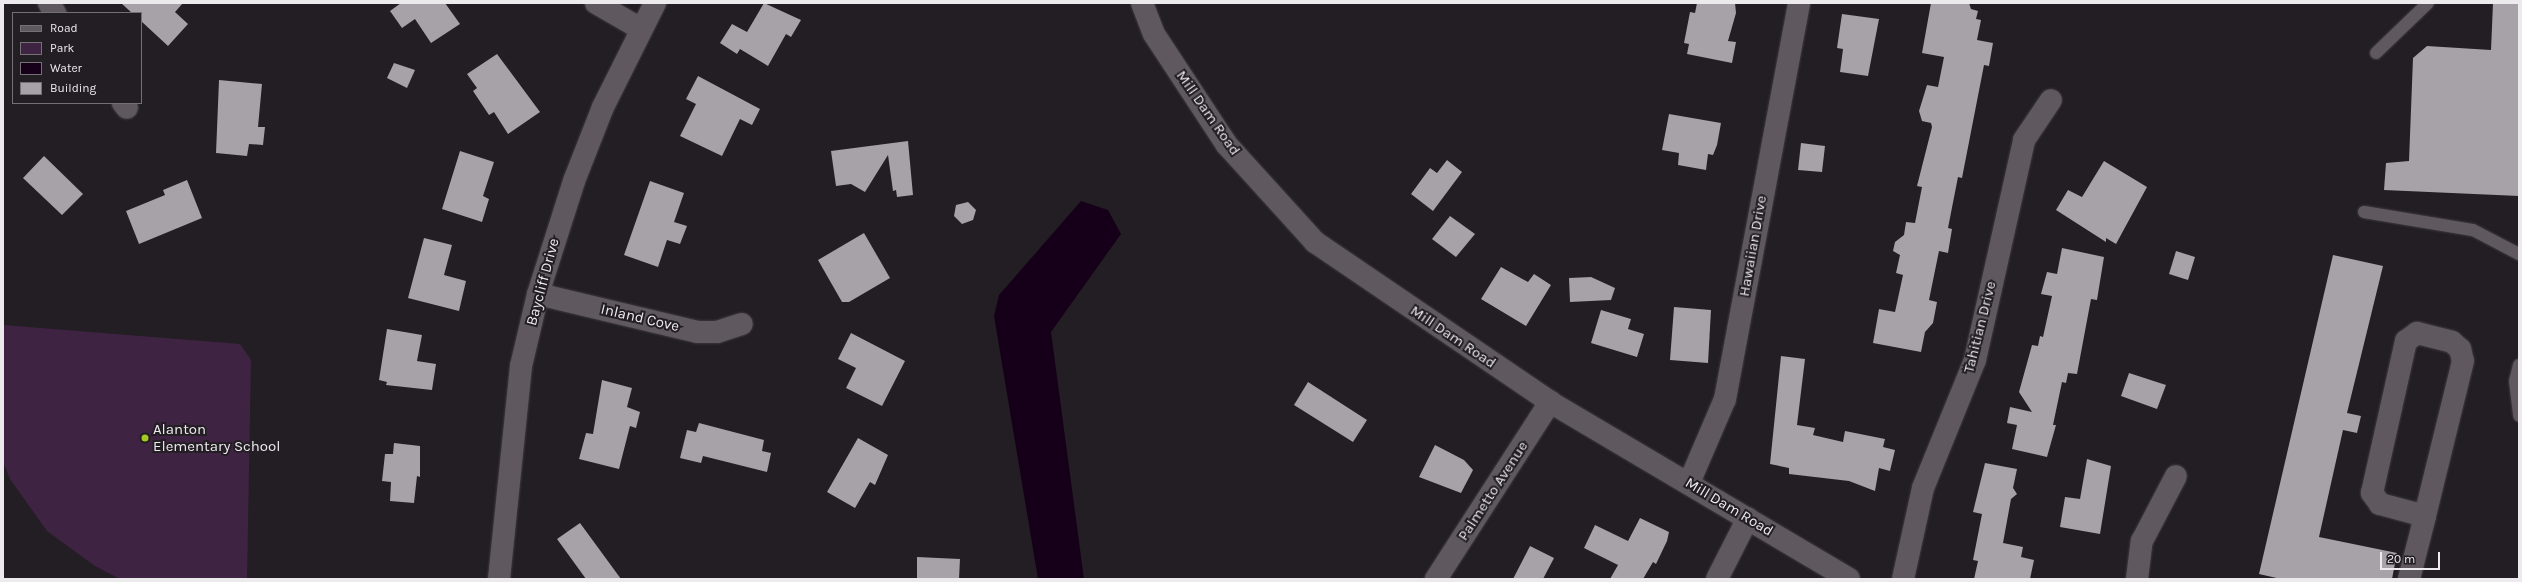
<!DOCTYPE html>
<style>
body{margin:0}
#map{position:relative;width:2522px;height:582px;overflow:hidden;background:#231e23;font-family:Karla,sans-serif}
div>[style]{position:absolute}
.green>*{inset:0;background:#3f2342}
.water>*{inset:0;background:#160019}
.building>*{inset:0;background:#a7a1a8}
.roads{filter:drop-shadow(0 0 1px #3e3a3e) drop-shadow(0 0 1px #3e3a3e)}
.service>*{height:12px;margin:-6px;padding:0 6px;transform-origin:6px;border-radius:6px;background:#5f595f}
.minor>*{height:22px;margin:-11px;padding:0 11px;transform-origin:11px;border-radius:11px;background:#5f595f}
.tertiary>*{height:22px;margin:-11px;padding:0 11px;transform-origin:11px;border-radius:11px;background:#5f595f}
.dots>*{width:11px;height:11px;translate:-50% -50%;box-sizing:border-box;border:2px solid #231e23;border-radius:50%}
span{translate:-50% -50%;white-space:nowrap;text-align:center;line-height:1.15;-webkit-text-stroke:4px #231e23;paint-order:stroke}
.street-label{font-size:15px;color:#edeaee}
.poi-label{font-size:15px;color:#edeaee}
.left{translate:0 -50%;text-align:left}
.frame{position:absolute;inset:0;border:4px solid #edeaee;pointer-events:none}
.legend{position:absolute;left:12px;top:12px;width:130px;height:92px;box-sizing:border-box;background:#231e23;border:1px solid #747074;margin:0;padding:5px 7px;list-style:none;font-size:12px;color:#edeaee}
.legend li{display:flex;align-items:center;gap:8px;height:20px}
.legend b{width:20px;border:1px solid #747074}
.scale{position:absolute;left:2380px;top:552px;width:60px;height:18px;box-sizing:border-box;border:2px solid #edeaee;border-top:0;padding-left:5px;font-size:12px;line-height:14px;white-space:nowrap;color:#edeaee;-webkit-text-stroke:3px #231e23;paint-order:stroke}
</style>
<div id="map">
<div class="green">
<i style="clip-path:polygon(3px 325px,240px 344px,251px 360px,247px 579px,120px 579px,95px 566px,47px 531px,10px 479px,3px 462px)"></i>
</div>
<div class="water">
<i style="clip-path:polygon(1081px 201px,1108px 210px,1121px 234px,1051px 332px,1084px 579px,1038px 579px,994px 316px,999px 295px)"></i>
</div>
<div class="building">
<i style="clip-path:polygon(121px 3px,183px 3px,175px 12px,188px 24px,168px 46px,141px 21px,141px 13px,132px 13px)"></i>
<i style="clip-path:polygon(401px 3px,445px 3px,460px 24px,431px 43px,415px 19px,402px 28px,390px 11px)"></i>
<i style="clip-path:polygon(764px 3px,801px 20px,791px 37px,786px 34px,768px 66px,740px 49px,737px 54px,720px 43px,732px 24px,747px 32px)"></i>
<i style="clip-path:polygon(1697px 3px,1735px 3px,1736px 13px,1728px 41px,1736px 42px,1732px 63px,1687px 54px,1689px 44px,1684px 43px,1690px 12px,1695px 13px)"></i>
<i style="clip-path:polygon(1931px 3px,1969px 3px,1971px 9px,1978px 11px,1976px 19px,1981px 20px,1977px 40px,1993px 43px,1989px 66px,1984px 65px,1962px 178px,1958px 177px,1948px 228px,1952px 229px,1948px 253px,1939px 251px,1929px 300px,1937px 302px,1933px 323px,1925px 332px,1921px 352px,1873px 343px,1879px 309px,1895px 312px,1903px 275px,1896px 273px,1900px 255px,1893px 251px,1895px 242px,1904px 235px,1906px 222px,1915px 223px,1922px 187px,1917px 186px,1932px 127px,1931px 123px,1922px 121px,1919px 111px,1927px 85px,1938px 87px,1944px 57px,1922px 53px)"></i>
<i style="clip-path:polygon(2493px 3px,2519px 3px,2519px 196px,2384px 190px,2386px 163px,2409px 161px,2413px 58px,2427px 46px,2491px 50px)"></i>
<i style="clip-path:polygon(1842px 14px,1879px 19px,1868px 76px,1840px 72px,1843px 49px,1837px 48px)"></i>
<i style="clip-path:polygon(497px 54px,540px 112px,508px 134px,494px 112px,489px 115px,473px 91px,477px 88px,467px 74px)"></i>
<i style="clip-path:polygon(394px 63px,415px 70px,407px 88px,387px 78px)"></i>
<i style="clip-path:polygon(698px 76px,760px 109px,752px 125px,740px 119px,722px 156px,680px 136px,696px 104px,686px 99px)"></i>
<i style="clip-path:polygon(219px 80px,262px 84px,258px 127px,265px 127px,263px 145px,249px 144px,247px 156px,216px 153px)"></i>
<i style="clip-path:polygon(1669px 114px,1721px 123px,1717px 145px,1713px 155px,1708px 154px,1706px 170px,1678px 165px,1679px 153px,1662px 150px)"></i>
<i style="clip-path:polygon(908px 141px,913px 195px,897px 197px,896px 190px,893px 191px,888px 155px,865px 192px,851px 184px,836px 186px,831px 151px)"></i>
<i style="clip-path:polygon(1801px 143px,1825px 146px,1822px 172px,1798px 170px)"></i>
<i style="clip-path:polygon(460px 151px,494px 162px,483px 196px,489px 199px,482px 222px,442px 209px)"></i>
<i style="clip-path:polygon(44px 156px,83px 194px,62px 215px,23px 178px)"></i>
<i style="clip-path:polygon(1447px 160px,1462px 172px,1433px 211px,1411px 194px,1430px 168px,1437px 173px)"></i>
<i style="clip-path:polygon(2104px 161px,2147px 187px,2116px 244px,2106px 238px,2106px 242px,2056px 210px,2068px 190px,2082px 197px)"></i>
<i style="clip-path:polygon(187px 180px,202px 218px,139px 244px,126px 211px,165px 195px,163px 190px)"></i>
<i style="clip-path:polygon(650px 181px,684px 193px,674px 222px,687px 226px,680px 244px,667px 240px,658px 267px,624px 255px)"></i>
<i style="clip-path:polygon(968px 202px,976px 210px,973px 220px,962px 224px,954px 216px,956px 205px)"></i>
<i style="clip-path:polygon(1450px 216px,1475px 234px,1456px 257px,1432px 239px)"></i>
<i style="clip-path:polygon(864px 233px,890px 278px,849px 302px,842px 302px,818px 260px)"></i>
<i style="clip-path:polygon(424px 238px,452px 245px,444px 275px,466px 281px,459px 311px,408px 298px)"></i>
<i style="clip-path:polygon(2062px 248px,2104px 257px,2097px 300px,2091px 299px,2077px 374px,2068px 373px,2066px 383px,2062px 382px,2053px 425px,2056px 425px,2047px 457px,2012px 449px,2017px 425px,2007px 423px,2010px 407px,2032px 412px,2019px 392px,2032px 345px,2038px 346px,2040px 336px,2043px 337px,2052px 296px,2041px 294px,2047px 272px,2057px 274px)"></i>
<i style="clip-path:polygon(2176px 251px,2195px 257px,2188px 280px,2169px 274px)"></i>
<i style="clip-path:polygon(2333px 255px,2383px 266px,2347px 413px,2361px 416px,2357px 433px,2343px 430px,2319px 537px,2397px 553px,2392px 579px,2281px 579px,2259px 574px)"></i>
<i style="clip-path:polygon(1501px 267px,1528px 282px,1534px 274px,1551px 285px,1526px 326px,1481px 299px)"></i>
<i style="clip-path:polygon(1591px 277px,1615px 288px,1611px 300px,1570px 302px,1569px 278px)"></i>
<i style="clip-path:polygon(1674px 307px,1711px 310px,1708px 363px,1670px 360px)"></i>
<i style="clip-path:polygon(1601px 310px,1631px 319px,1628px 329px,1644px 334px,1637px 357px,1591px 343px)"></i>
<i style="clip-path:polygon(387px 329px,422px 335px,417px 361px,436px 364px,432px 390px,386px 385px,387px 382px,379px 380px)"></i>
<i style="clip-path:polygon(851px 333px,905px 361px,882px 406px,846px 388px,856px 368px,838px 359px)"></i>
<i style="clip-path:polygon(1781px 356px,1805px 359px,1797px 425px,1815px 428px,1813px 435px,1843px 442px,1845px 431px,1885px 439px,1883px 447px,1895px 450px,1890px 471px,1879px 468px,1875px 491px,1849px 481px,1789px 474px,1789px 468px,1770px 464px)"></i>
<i style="clip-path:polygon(2129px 373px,2166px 385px,2157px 409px,2121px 396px)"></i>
<i style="clip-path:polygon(602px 380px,632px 388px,627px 407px,640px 412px,636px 428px,630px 426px,619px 469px,579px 459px,586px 433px,593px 434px)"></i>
<i style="clip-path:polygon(1308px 382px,1367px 420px,1353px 442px,1294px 405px)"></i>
<i style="clip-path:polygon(699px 423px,764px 440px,762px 451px,771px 453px,767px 472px,703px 456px,701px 463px,680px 458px,687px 430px,696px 432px)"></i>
<i style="clip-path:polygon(858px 438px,888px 455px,875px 485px,870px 482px,855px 508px,827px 492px)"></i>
<i style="clip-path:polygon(394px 443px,420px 446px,420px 477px,417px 476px,414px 503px,390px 501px,391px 482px,382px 481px,385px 454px,393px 454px)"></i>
<i style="clip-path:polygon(1435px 445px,1464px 460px,1473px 470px,1461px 493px,1419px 477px)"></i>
<i style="clip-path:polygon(2087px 459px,2111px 466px,2100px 534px,2060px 527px,2065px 497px,2080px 499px)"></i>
<i style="clip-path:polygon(1985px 463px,2017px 469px,2013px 488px,2017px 494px,2011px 499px,2003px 543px,2023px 547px,2021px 557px,2034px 560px,2030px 579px,1974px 579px,1978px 561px,1973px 560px,1982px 514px,1973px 512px)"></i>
<i style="clip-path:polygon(1640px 518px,1669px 532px,1667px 541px,1656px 564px,1653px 562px,1643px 579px,1610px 579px,1618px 565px,1584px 548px,1595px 525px,1628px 541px)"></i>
<i style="clip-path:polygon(580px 523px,621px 579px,586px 579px,557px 539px)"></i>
<i style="clip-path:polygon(1530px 546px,1554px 558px,1543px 579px,1513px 579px)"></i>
<i style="clip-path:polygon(917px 557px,960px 559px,959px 579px,917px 579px)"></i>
</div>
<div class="roads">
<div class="service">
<i style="left:2376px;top:53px;width:72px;rotate:-43.9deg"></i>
<i style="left:2364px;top:212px;width:110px;rotate:9.4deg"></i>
<i style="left:2473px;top:230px;width:52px;rotate:27.6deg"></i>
<i style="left:2519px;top:365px;width:16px;rotate:104deg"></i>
<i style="left:2515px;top:381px;width:35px;rotate:83deg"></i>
</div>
<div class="minor">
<i style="left:49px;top:3px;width:12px;rotate:59deg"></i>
<i style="left:596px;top:3px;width:52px;rotate:30deg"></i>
<i style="left:123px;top:103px;width:6px;rotate:51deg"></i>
<i style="left:538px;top:294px;width:164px;rotate:13.4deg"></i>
<i style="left:698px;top:332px;width:19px"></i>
<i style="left:717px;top:332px;width:26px;rotate:-18deg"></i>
<i style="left:2417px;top:333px;width:36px;rotate:14deg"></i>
<i style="left:2452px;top:342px;width:11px;rotate:41deg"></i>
<i style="left:2460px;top:349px;width:12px;rotate:76deg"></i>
<i style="left:2463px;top:361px;width:160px;rotate:103.8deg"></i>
<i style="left:2425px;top:516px;width:47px;rotate:-165.1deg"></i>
<i style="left:2380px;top:504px;width:14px;rotate:-126deg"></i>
<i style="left:2372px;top:493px;width:156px;rotate:-77.4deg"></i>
<i style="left:2406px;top:341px;width:14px;rotate:-36deg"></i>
<i style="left:1689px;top:483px;width:91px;rotate:-66.8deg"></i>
<i style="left:1725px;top:399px;width:403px;rotate:-79.4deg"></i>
<i style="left:499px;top:579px;width:214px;rotate:-84.1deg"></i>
<i style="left:521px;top:366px;width:74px;rotate:-76.7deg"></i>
<i style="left:538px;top:294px;width:119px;rotate:-72.3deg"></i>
<i style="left:574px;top:181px;width:79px;rotate:-68.6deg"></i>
<i style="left:603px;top:107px;width:116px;rotate:-63.4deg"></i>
<i style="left:1436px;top:579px;width:211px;rotate:-57.2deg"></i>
<i style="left:1717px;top:579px;width:68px;rotate:-63.1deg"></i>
<i style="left:1903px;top:579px;width:93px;rotate:-77.6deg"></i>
<i style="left:1923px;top:488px;width:138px;rotate:-67.9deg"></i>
<i style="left:1975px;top:360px;width:225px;rotate:-77.4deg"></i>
<i style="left:2024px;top:140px;width:48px;rotate:-56deg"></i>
<i style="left:2137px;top:579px;width:38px;rotate:-83deg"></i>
<i style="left:2142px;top:541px;width:73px;rotate:-62.4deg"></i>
<i style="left:2409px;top:579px;width:65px;rotate:-75.7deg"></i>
</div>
<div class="tertiary">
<i style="left:1142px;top:3px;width:33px;rotate:69deg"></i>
<i style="left:1154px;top:34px;width:133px;rotate:56.7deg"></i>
<i style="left:1227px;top:145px;width:131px;rotate:47.8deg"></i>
<i style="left:1315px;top:242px;width:284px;rotate:34.2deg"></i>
<i style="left:1550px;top:402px;width:347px;rotate:30.6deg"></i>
</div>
</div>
<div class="dots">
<i style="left:145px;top:438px;background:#a5c823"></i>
</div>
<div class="street-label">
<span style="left:1208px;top:113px;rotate:55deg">Mill Dam Road</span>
<span style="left:1753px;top:246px;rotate:-80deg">Hawaiian Drive</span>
<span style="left:543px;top:282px;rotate:-75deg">Baycliff Drive</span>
<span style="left:640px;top:318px;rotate:13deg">Inland Cove</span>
<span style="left:1980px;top:327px;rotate:-76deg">Tahitian Drive</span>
<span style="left:1453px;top:337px;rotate:34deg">Mill Dam Road</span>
<span style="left:1493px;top:491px;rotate:-57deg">Palmetto Avenue</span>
<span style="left:1729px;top:507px;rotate:31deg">Mill Dam Road</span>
</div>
<div class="poi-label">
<span class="left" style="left:153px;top:438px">Alanton<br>Elementary School</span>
</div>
<div class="frame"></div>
<ul class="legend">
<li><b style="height:5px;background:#5f595f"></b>Road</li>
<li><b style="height:11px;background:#3f2342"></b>Park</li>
<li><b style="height:11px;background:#160019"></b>Water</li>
<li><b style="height:11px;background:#a7a1a8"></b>Building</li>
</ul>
<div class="scale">20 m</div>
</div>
